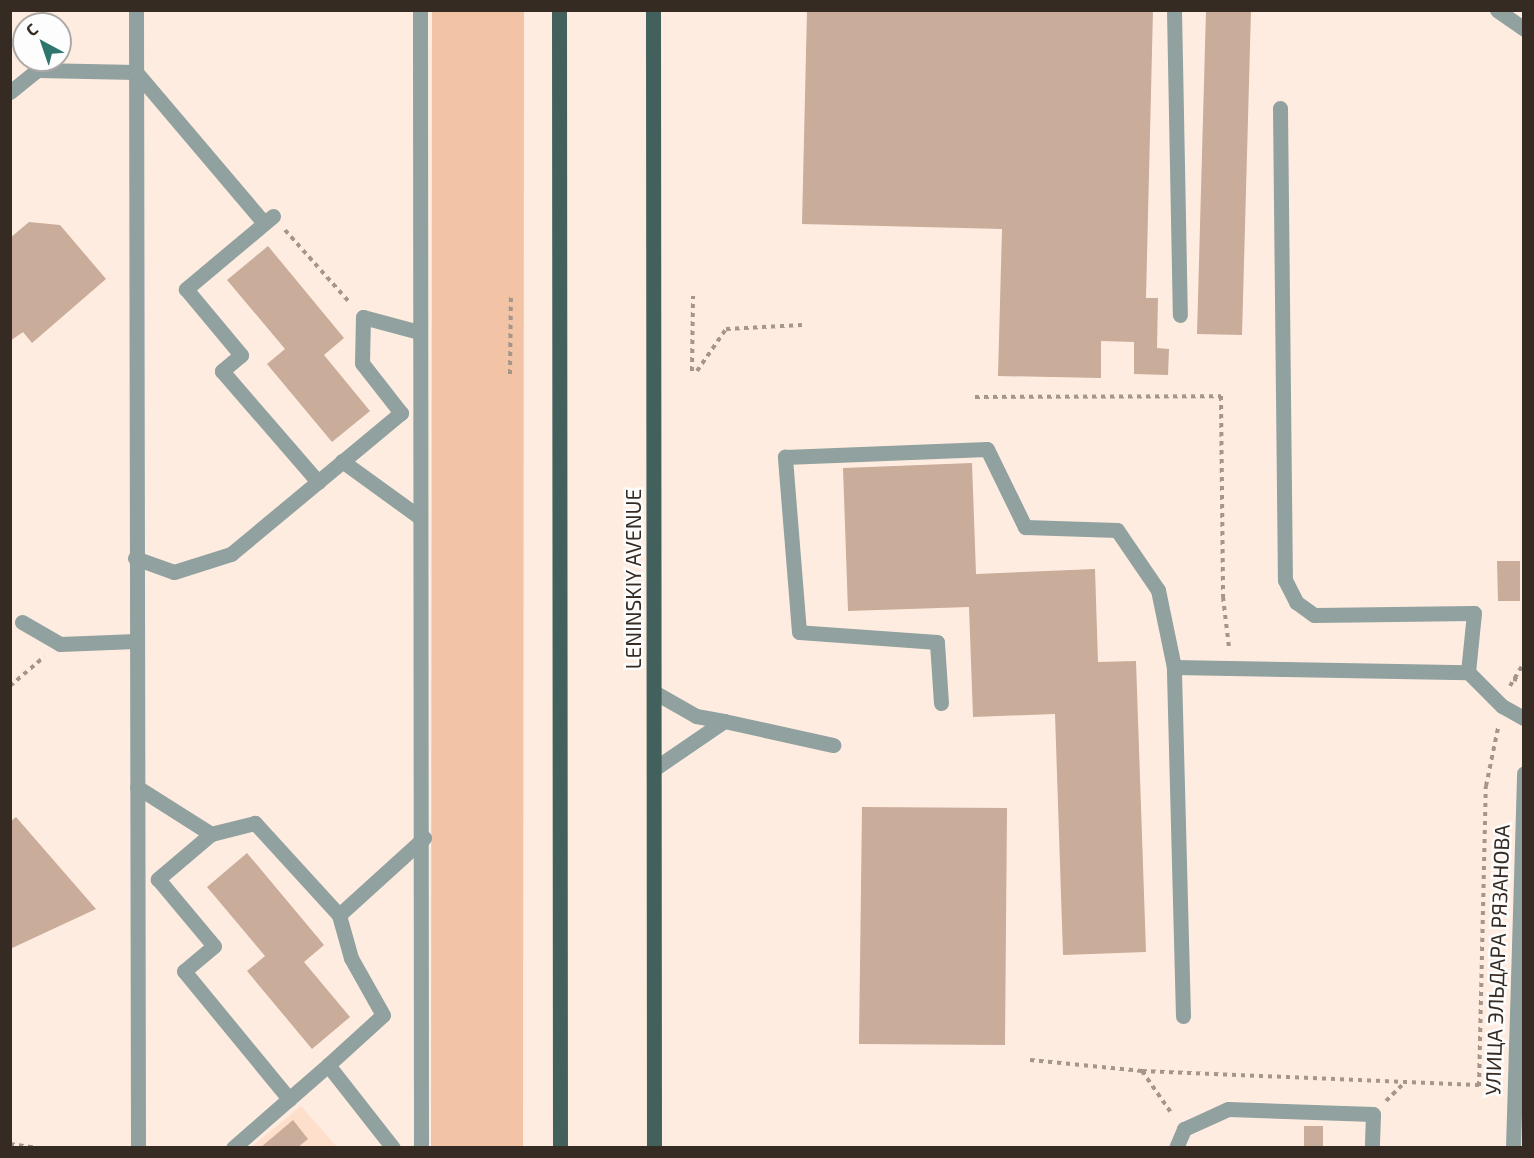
<!DOCTYPE html>
<meta charset="utf-8">
<style>
body{margin:0}
#map{position:relative;width:1534px;height:1158px;overflow:hidden;background:#ffece0;font-family:"Exo 2",sans-serif}
div>[style]{position:absolute}
.built>*{inset:0;background:#fedfcc}
.green>*{inset:0;background:#f2c3a5}
.building>*{inset:0;background:#c9ac99}
.path>*{height:4px;margin-top:-2px;transform-origin:0;background:repeating-linear-gradient(90deg,#a5968c 0 4.5px,transparent 0 9px)}
.minor>*{height:15px;margin:-7.5px;padding:0 7.5px;transform-origin:7.5px;border-radius:7.5px;background:#90a19f}
.major>*{height:15px;margin:-7.5px;padding:0 7.5px;transform-origin:7.5px;border-radius:7.5px;background:#42615c}
span{translate:-50% -50%;white-space:nowrap;text-align:center;line-height:1.15;-webkit-text-stroke:5px #fdfdfd;paint-order:stroke}
.street-label{font-size:21px;color:#362b23}
.frame{position:absolute;inset:0;border:12px solid #362b23;pointer-events:none}
.north{position:absolute;left:12px;top:12px;width:60px;height:60px;box-sizing:border-box;background:#fdfdfd;border:2px solid #ada9a6;border-radius:50%;rotate:320deg;font-size:16px;font-weight:700;line-height:24px;text-align:center;color:#362b23}
.north::after{content:'';display:block;margin:auto;width:21px;height:27px;background:#2e756d;clip-path:polygon(50% 0,100% 100%,50% 72%,0 100%)}
</style>
<div id="map">
<div class="built">
<i style="clip-path:polygon(301px 1106px,337px 1147px,250px 1148px)"></i>
</div>
<div class="green">
<i style="clip-path:polygon(432px 11px,524px 11px,523px 1147px,431px 1147px)"></i>
</div>
<div class="building">
<i style="clip-path:polygon(807px 10px,1153px 10px,1146px 298px,1158px 298px,1157px 348px,1169px 349px,1168px 375px,1134px 374px,1134px 342px,1101px 341px,1101px 378px,998px 376px,1002px 229px,802px 224px)"></i>
<i style="clip-path:polygon(1206px 10px,1251px 10px,1242px 335px,1197px 334px)"></i>
<i style="clip-path:polygon(29px 222px,60px 225px,106px 279px,32px 343px,23px 332px,10px 341px,10px 238px)"></i>
<i style="clip-path:polygon(268px 246px,344px 338px,324px 355px,370px 411px,332px 442px,267px 364px,285px 349px,227px 280px)"></i>
<i style="clip-path:polygon(972px 463px,976px 574px,1095px 569px,1098px 662px,1136px 661px,1146px 952px,1063px 955px,1055px 714px,973px 717px,969px 607px,848px 611px,843px 468px)"></i>
<i style="clip-path:polygon(1497px 561px,1520px 561px,1520px 601px,1498px 601px)"></i>
<i style="clip-path:polygon(862px 807px,1007px 808px,1005px 1045px,859px 1044px)"></i>
<i style="clip-path:polygon(16px 817px,96px 909px,10px 949px,10px 822px)"></i>
<i style="clip-path:polygon(247px 853px,324px 945px,304px 962px,350px 1017px,312px 1049px,247px 971px,265px 956px,207px 887px)"></i>
<i style="clip-path:polygon(293px 1120px,308px 1139px,297px 1148px,260px 1148px)"></i>
<i style="clip-path:polygon(1304px 1126px,1323px 1126px,1323px 1148px,1304px 1148px)"></i>
</div>
<div class="path">
<i style="left:285px;top:230px;width:98px;rotate:48.3deg"></i>
<i style="left:692px;top:371px;width:75px;rotate:-89.2deg"></i>
<i style="left:697px;top:371px;width:51px;rotate:-55.4deg"></i>
<i style="left:726px;top:329px;width:76px;rotate:-3deg"></i>
<i style="left:510px;top:374px;width:78px;rotate:-89.3deg"></i>
<i style="left:975px;top:397px;width:246px;rotate:-0.2deg"></i>
<i style="left:1221px;top:396px;width:201px;rotate:89.4deg"></i>
<i style="left:1223px;top:597px;width:50px;rotate:83.2deg"></i>
<i style="left:1513px;top:679px;width:11px;rotate:10deg"></i>
<i style="left:10px;top:686px;width:45px;rotate:-40.5deg"></i>
<i style="left:1510px;top:686px;width:27px;rotate:-59deg"></i>
<i style="left:1030px;top:1060px;width:113px;rotate:5.6deg"></i>
<i style="left:1142px;top:1071px;width:52px;rotate:55.1deg"></i>
<i style="left:1142px;top:1071px;width:353px;rotate:2.4deg"></i>
<i style="left:1479px;top:1086px;width:300px;rotate:-88.7deg"></i>
<i style="left:1486px;top:786px;width:59px;rotate:-78.3deg"></i>
<i style="left:1386px;top:1101px;width:25px;rotate:-45deg"></i>
<i style="left:10px;top:1144px;width:30px;rotate:8deg"></i>
</div>
<div class="minor">
<i style="left:136px;top:10px;width:1138px;rotate:89.9deg"></i>
<i style="left:420px;top:10px;width:1138px;rotate:89.95deg"></i>
<i style="left:1174px;top:10px;width:305px;rotate:88.9deg"></i>
<i style="left:1497px;top:10px;width:33px;rotate:35deg"></i>
<i style="left:10px;top:92px;width:35px;rotate:-39deg"></i>
<i style="left:37px;top:70px;width:99px;rotate:1.2deg"></i>
<i style="left:136px;top:72px;width:198px;rotate:49.7deg"></i>
<i style="left:1280px;top:108px;width:472px;rotate:89.4deg"></i>
<i style="left:1285px;top:580px;width:25px;rotate:63deg"></i>
<i style="left:1296px;top:602px;width:22px;rotate:36deg"></i>
<i style="left:1314px;top:615px;width:160px;rotate:-0.7deg"></i>
<i style="left:1474px;top:613px;width:59px;rotate:95.8deg"></i>
<i style="left:273px;top:216px;width:114px;rotate:140deg"></i>
<i style="left:186px;top:289px;width:86px;rotate:50.2deg"></i>
<i style="left:241px;top:355px;width:25px;rotate:140deg"></i>
<i style="left:222px;top:371px;width:147px;rotate:49.1deg"></i>
<i style="left:342px;top:461px;width:94px;rotate:35.9deg"></i>
<i style="left:135px;top:558px;width:41px;rotate:19.7deg"></i>
<i style="left:174px;top:572px;width:60px;rotate:-17.5deg"></i>
<i style="left:231px;top:554px;width:221px;rotate:-39.7deg"></i>
<i style="left:401px;top:413px;width:63px;rotate:-128deg"></i>
<i style="left:362px;top:363px;width:46px;rotate:-88.8deg"></i>
<i style="left:363px;top:317px;width:58px;rotate:15deg"></i>
<i style="left:22px;top:622px;width:44px;rotate:30.1deg"></i>
<i style="left:60px;top:644px;width:76px;rotate:-2.3deg"></i>
<i style="left:654px;top:692px;width:48px;rotate:29.7deg"></i>
<i style="left:696px;top:716px;width:28px;rotate:10deg"></i>
<i style="left:941px;top:703px;width:61px;rotate:-93.8deg"></i>
<i style="left:937px;top:642px;width:138px;rotate:-175.9deg"></i>
<i style="left:799px;top:632px;width:176px;rotate:-94.6deg"></i>
<i style="left:785px;top:457px;width:202px;rotate:-2.3deg"></i>
<i style="left:987px;top:449px;width:87px;rotate:64deg"></i>
<i style="left:1025px;top:527px;width:92px;rotate:1.9deg"></i>
<i style="left:1117px;top:530px;width:73px;rotate:55.7deg"></i>
<i style="left:1158px;top:590px;width:79px;rotate:78.3deg"></i>
<i style="left:654px;top:769px;width:85px;rotate:-34.4deg"></i>
<i style="left:724px;top:721px;width:112px;rotate:12.4deg"></i>
<i style="left:137px;top:787px;width:88px;rotate:32.4deg"></i>
<i style="left:339px;top:915px;width:115px;rotate:-42.2deg"></i>
<i style="left:1183px;top:1016px;width:349px;rotate:-91.5deg"></i>
<i style="left:1174px;top:667px;width:294px;rotate:1deg"></i>
<i style="left:1468px;top:672px;width:48px;rotate:45deg"></i>
<i style="left:1502px;top:706px;width:25px;rotate:29deg"></i>
<i style="left:328px;top:1065px;width:105px;rotate:51.9deg"></i>
<i style="left:233px;top:1148px;width:74px;rotate:-41.2deg"></i>
<i style="left:289px;top:1099px;width:52px;rotate:-41.1deg"></i>
<i style="left:328px;top:1065px;width:74px;rotate:-42.3deg"></i>
<i style="left:383px;top:1015px;width:65px;rotate:-119.3deg"></i>
<i style="left:351px;top:958px;width:45px;rotate:-105.6deg"></i>
<i style="left:339px;top:915px;width:125px;rotate:-132.4deg"></i>
<i style="left:255px;top:823px;width:45px;rotate:166deg"></i>
<i style="left:211px;top:834px;width:70px;rotate:139.7deg"></i>
<i style="left:158px;top:879px;width:87px;rotate:50.1deg"></i>
<i style="left:214px;top:946px;width:39px;rotate:140deg"></i>
<i style="left:184px;top:971px;width:166px;rotate:50.6deg"></i>
<i style="left:1176px;top:1148px;width:21px;rotate:-67deg"></i>
<i style="left:1184px;top:1129px;width:48px;rotate:-24.4deg"></i>
<i style="left:1228px;top:1109px;width:145px;rotate:2deg"></i>
<i style="left:1373px;top:1114px;width:34px;rotate:92deg"></i>
<i style="left:1513px;top:1148px;width:375px;rotate:-88.3deg"></i>
</div>
<div class="major">
<i style="left:559px;top:10px;width:1138px;rotate:89.95deg"></i>
<i style="left:653px;top:10px;width:1138px;rotate:89.95deg"></i>
</div>
<div class="street-label">
<span style="left:633px;top:579px;rotate:-90deg">LENINSKIY AVENUE</span>
<span style="left:1497px;top:960px;rotate:-88deg">УЛИЦА ЭЛЬДАРА РЯЗАНОВА</span>
</div>
<div class="frame"></div>
<div class="north">С</div>
</div>
